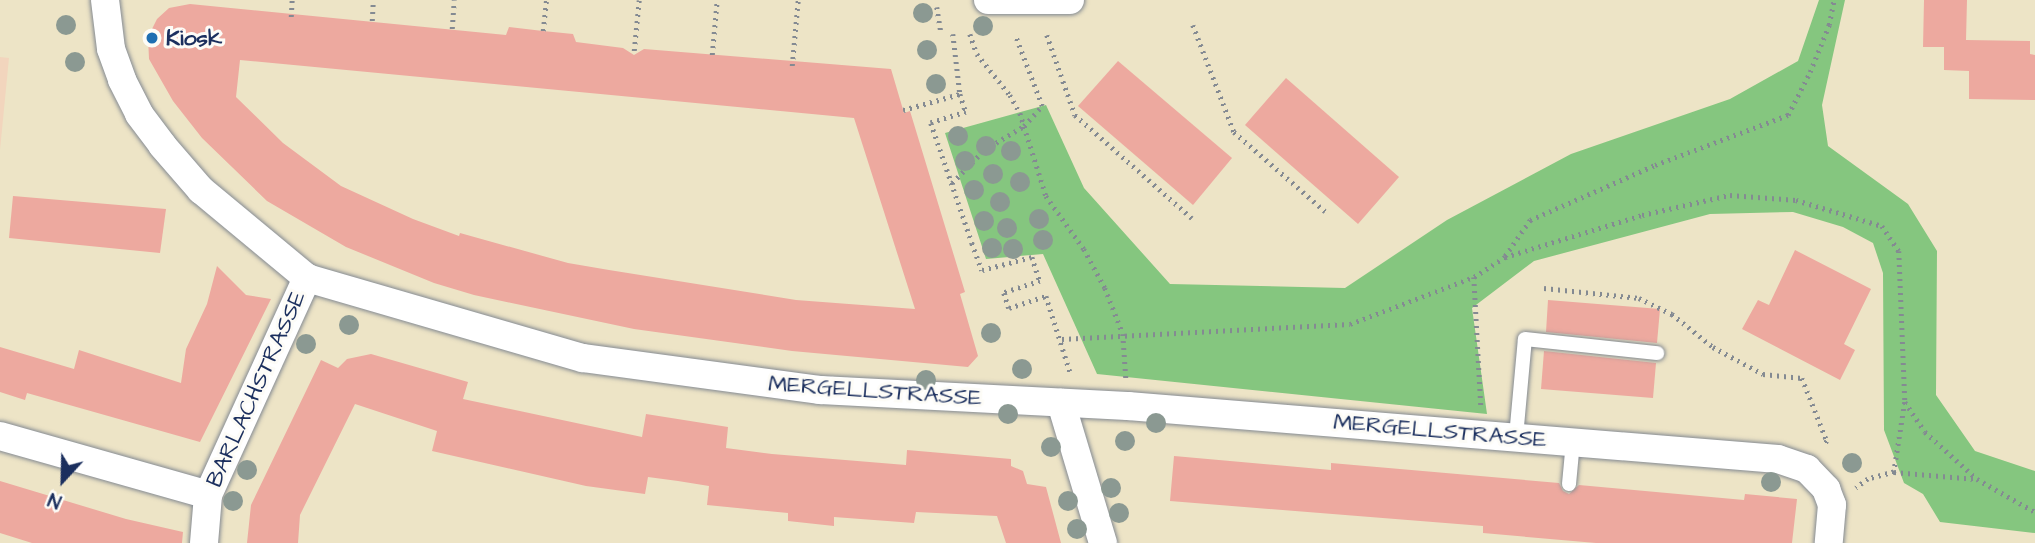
<!DOCTYPE html>
<style>
body{margin:0}
#map{position:relative;width:2035px;height:543px;overflow:hidden;background:#ede4c6;font-family:"Architects Daughter",sans-serif}
div>[style]{position:absolute}
.built>*{inset:0;background:#f2d5bd}
.green>*{inset:0;background:#85c67f}
.building>*{inset:0;background:#eda99f}
.path>*{height:4.5px;margin-top:-2.25px;transform-origin:0;background:repeating-linear-gradient(90deg,#848a92 0 2px,transparent 0 7px)}
.roads{filter:drop-shadow(0 0 2px #848a92) drop-shadow(0 0 2px #848a92)}
.lane>*{height:14px;margin:-7px;padding:0 7px;transform-origin:7px;border-radius:7px;background:#fff}
.street>*{height:28px;margin:-14px;padding:0 14px;transform-origin:14px;border-radius:14px;background:#fff}
.trees>*{width:20px;height:20px;margin:-10px;border-radius:50%;background:#8b9992}
.dots>*{width:19px;height:19px;translate:-50% -50%;box-sizing:border-box;border:4px solid #fdfcf7;border-radius:50%}
span{translate:-50% -50%;white-space:nowrap;text-align:center;line-height:1.15;-webkit-text-stroke:6px #fdfcf7;paint-order:stroke}
.poi-label{font-size:23px;color:#1b2f5e;font-weight:700}
.left{translate:0 -50%;text-align:left}
.street-label{font-size:23px;color:#1b2f5e}
.north{position:absolute;left:28px;top:445px;width:70px;height:70px;-webkit-text-stroke:5px #fdfcf7;paint-order:stroke;rotate:202deg;font-size:19px;font-weight:700;line-height:28px;text-align:center;color:#1b2f5e}
.north::after{content:'';display:block;margin:auto;width:24px;height:32px;background:#1b2f5e;clip-path:polygon(50% 0,100% 100%,50% 72%,0 100%)}
</style>
<div id="map">
<div class="built">
<i style="clip-path:polygon(0 57px,9px 58px,0 150px)"></i>
</div>
<div class="green">
<i style="clip-path:polygon(1819px 0,1845px 0,1822px 105px,1828px 146px,1908px 204px,1937px 251px,1936px 395px,1975px 451px,2035px 471px,2035px 533px,1940px 522px,1923px 494px,1904px 483px,1884px 430px,1883px 273px,1873px 243px,1843px 227px,1793px 212px,1710px 214px,1534px 261px,1472px 308px,1487px 414px,1097px 374px,1043px 254px,986px 259px,945px 133px,1046px 105px,1084px 188px,1170px 284px,1345px 288px,1447px 220px,1571px 154px,1730px 99px,1798px 61px)"></i>
</div>
<div class="building">
<i style="clip-path:polygon(1924px 0,1967px 0,1966px 40px,2030px 41px,2030px 54px,2035px 55px,2035px 100px,1969px 99px,1969px 71px,1944px 70px,1944px 47px,1923px 47px)"></i>
<i style="clip-path:polygon(evenodd,190px 4px,506px 35px,509px 27px,543px 31px,573px 34px,576px 42px,623px 48px,634px 55px,644px 49px,891px 69px,904px 113px,910px 111px,965px 292px,960px 294px,978px 356px,968px 367px,792px 351px,634px 329px,474px 295px,434px 283px,346px 247px,267px 201px,202px 138px,173px 101px,149px 59px,148px 37px,157px 19px,169px 8px,190px 4px,240px 60px,854px 118px,915px 309px,796px 300px,609px 270px,568px 263px,460px 233px,459px 236px,413px 219px,341px 186px,283px 143px,236px 97px,240px 60px)"></i>
<i style="clip-path:polygon(1118px 61px,1232px 158px,1193px 205px,1078px 106px)"></i>
<i style="clip-path:polygon(1286px 78px,1399px 177px,1358px 224px,1245px 125px)"></i>
<i style="clip-path:polygon(13px 196px,166px 209px,160px 253px,9px 238px)"></i>
<i style="clip-path:polygon(1795px 250px,1871px 289px,1844px 344px,1855px 350px,1840px 380px,1742px 329px,1758px 300px,1769px 305px)"></i>
<i style="clip-path:polygon(217px 266px,246px 295px,271px 299px,200px 442px,27px 393px,25px 400px,0 392px,0 347px,74px 369px,79px 350px,181px 383px,186px 349px,207px 304px)"></i>
<i style="clip-path:polygon(1548px 300px,1660px 309px,1657px 343px,1546px 332px)"></i>
<i style="clip-path:polygon(1544px 351px,1656px 363px,1653px 398px,1541px 389px)"></i>
<i style="clip-path:polygon(371px 354px,468px 382px,463px 399px,642px 437px,646px 414px,728px 427px,726px 448px,772px 454px,906px 465px,907px 450px,1011px 459px,1011px 466px,1023px 471px,1027px 484px,1046px 487px,1061px 543px,1006px 543px,997px 516px,916px 512px,914px 523px,834px 517px,834px 526px,788px 521px,788px 513px,707px 505px,709px 486px,678px 481px,648px 477px,645px 494px,586px 486px,432px 451px,437px 431px,355px 404px,300px 515px,298px 543px,247px 543px,251px 505px,321px 360px,338px 368px,347px 359px)"></i>
<i style="clip-path:polygon(1174px 456px,1331px 470px,1331px 463px,1559px 483px,1563px 491px,1569px 494px,1579px 485px,1744px 500px,1745px 494px,1797px 499px,1792px 543px,1596px 543px,1483px 533px,1483px 526px,1170px 501px)"></i>
<i style="clip-path:polygon(0 481px,126px 519px,183px 532px,182px 543px,32px 543px,0 533px)"></i>
</div>
<div class="path">
<i style="left:937px;top:7px;width:26px;rotate:81deg"></i>
<i style="left:291px;top:17px;width:17px;rotate:-87deg"></i>
<i style="left:372px;top:21px;width:21px;rotate:-87deg"></i>
<i style="left:1193px;top:25px;width:115px;rotate:69deg"></i>
<i style="left:1234px;top:132px;width:121px;rotate:41deg"></i>
<i style="left:452px;top:29px;width:29px;rotate:-86deg"></i>
<i style="left:543px;top:31px;width:31px;rotate:-84deg"></i>
<i style="left:953px;top:34px;width:60px;rotate:83.3deg"></i>
<i style="left:960px;top:94px;width:19px;rotate:72deg"></i>
<i style="left:966px;top:112px;width:37px;rotate:163deg"></i>
<i style="left:931px;top:123px;width:127px;rotate:71.1deg"></i>
<i style="left:972px;top:243px;width:29px;rotate:70deg"></i>
<i style="left:982px;top:270px;width:52px;rotate:-14.6deg"></i>
<i style="left:1032px;top:257px;width:25px;rotate:72deg"></i>
<i style="left:1040px;top:281px;width:38px;rotate:162deg"></i>
<i style="left:1004px;top:293px;width:16px;rotate:72deg"></i>
<i style="left:1009px;top:308px;width:39px;rotate:-18deg"></i>
<i style="left:1046px;top:296px;width:83px;rotate:72.4deg"></i>
<i style="left:970px;top:34px;width:21px;rotate:71deg"></i>
<i style="left:977px;top:54px;width:53px;rotate:51.2deg"></i>
<i style="left:1010px;top:95px;width:21px;rotate:61deg"></i>
<i style="left:1020px;top:113px;width:87px;rotate:72.6deg"></i>
<i style="left:1046px;top:196px;width:65px;rotate:54.4deg"></i>
<i style="left:1084px;top:249px;width:44px;rotate:61.7deg"></i>
<i style="left:1105px;top:288px;width:49px;rotate:68.6deg"></i>
<i style="left:1123px;top:334px;width:44px;rotate:86.1deg"></i>
<i style="left:1047px;top:35px;width:85px;rotate:70.7deg"></i>
<i style="left:1075px;top:115px;width:156px;rotate:41.4deg"></i>
<i style="left:634px;top:51px;width:51px;rotate:-84.4deg"></i>
<i style="left:712px;top:55px;width:55px;rotate:-84.8deg"></i>
<i style="left:792px;top:66px;width:66px;rotate:-84.8deg"></i>
<i style="left:903px;top:110px;width:59px;rotate:-15.7deg"></i>
<i style="left:952px;top:183px;width:46px;rotate:-45.9deg"></i>
<i style="left:984px;top:150px;width:47px;rotate:-31deg"></i>
<i style="left:1024px;top:126px;width:27px;rotate:-48deg"></i>
<i style="left:1042px;top:106px;width:76px;rotate:-110.8deg"></i>
<i style="left:1505px;top:256px;width:44px;rotate:-55.2deg"></i>
<i style="left:1530px;top:220px;width:137px;rotate:-23.7deg"></i>
<i style="left:1655px;top:165px;width:142px;rotate:-20.6deg"></i>
<i style="left:1788px;top:115px;width:48px;rotate:-62.9deg"></i>
<i style="left:1810px;top:72px;width:51px;rotate:-68deg"></i>
<i style="left:1829px;top:25px;width:25px;rotate:-79deg"></i>
<i style="left:1474px;top:277px;width:128px;rotate:86.9deg"></i>
<i style="left:1544px;top:288px;width:96px;rotate:6deg"></i>
<i style="left:1639px;top:298px;width:37px;rotate:26deg"></i>
<i style="left:1672px;top:314px;width:53px;rotate:38.8deg"></i>
<i style="left:1713px;top:347px;width:57px;rotate:28.4deg"></i>
<i style="left:1763px;top:374px;width:39px;rotate:6deg"></i>
<i style="left:1802px;top:378px;width:68px;rotate:68.4deg"></i>
<i style="left:1827px;top:441px;width:5px;rotate:127deg"></i>
<i style="left:1062px;top:339px;width:288px;rotate:-3deg"></i>
<i style="left:1350px;top:324px;width:133px;rotate:-20.8deg"></i>
<i style="left:1474px;top:277px;width:37px;rotate:-33deg"></i>
<i style="left:1505px;top:257px;width:143px;rotate:-17deg"></i>
<i style="left:1642px;top:215px;width:90px;rotate:-12.8deg"></i>
<i style="left:1730px;top:195px;width:66px;rotate:4.3deg"></i>
<i style="left:1796px;top:200px;width:90px;rotate:16.8deg"></i>
<i style="left:1882px;top:226px;width:30px;rotate:56deg"></i>
<i style="left:1899px;top:251px;width:151px;rotate:87.7deg"></i>
<i style="left:1905px;top:402px;width:71px;rotate:98.9deg"></i>
<i style="left:1894px;top:472px;width:27px;rotate:165deg"></i>
<i style="left:1868px;top:479px;width:15px;rotate:143deg"></i>
<i style="left:1905px;top:402px;width:36px;rotate:56deg"></i>
<i style="left:1925px;top:432px;width:70px;rotate:42.1deg"></i>
<i style="left:1977px;top:479px;width:67px;rotate:29.6deg"></i>
<i style="left:1894px;top:472px;width:82px;rotate:4.9deg"></i>
</div>
<div class="roads">
<div class="lane">
<i style="left:1516px;top:437px;width:98px;rotate:-84.8deg"></i>
<i style="left:1525px;top:339px;width:133px;rotate:6.1deg"></i>
<i style="left:1569px;top:484px;width:42px;rotate:-84.6deg"></i>
</div>
<div class="street">
<i style="left:105px;top:0;width:49px;rotate:83deg"></i>
<i style="left:111px;top:49px;width:33px;rotate:70deg"></i>
<i style="left:122px;top:80px;width:38px;rotate:63deg"></i>
<i style="left:139px;top:114px;width:39px;rotate:53deg"></i>
<i style="left:162px;top:145px;width:60px;rotate:49.1deg"></i>
<i style="left:201px;top:190px;width:138px;rotate:39.7deg"></i>
<i style="left:307px;top:278px;width:287px;rotate:16.2deg"></i>
<i style="left:583px;top:358px;width:239px;rotate:7.7deg"></i>
<i style="left:820px;top:390px;width:308px;rotate:3deg"></i>
<i style="left:1128px;top:406px;width:652px;rotate:4.66deg"></i>
<i style="left:1778px;top:459px;width:31px;rotate:19deg"></i>
<i style="left:1807px;top:469px;width:28px;rotate:46deg"></i>
<i style="left:1826px;top:489px;width:17px;rotate:69deg"></i>
<i style="left:1832px;top:505px;width:38px;rotate:95deg"></i>
<i style="left:988px;top:0;width:82px"></i>
<i style="left:1061px;top:403px;width:146px;rotate:73.3deg"></i>
<i style="left:0;top:436px;width:216px;rotate:15.8deg"></i>
<i style="left:204px;top:543px;width:48px;rotate:-85.2deg"></i>
<i style="left:208px;top:495px;width:239px;rotate:-65.5deg"></i>
</div>
</div>
<div class="trees">
<i style="left:923px;top:13px"></i>
<i style="left:66px;top:25px"></i>
<i style="left:983px;top:26px"></i>
<i style="left:927px;top:50px"></i>
<i style="left:75px;top:62px"></i>
<i style="left:936px;top:84px"></i>
<i style="left:958px;top:136px"></i>
<i style="left:986px;top:146px"></i>
<i style="left:1011px;top:151px"></i>
<i style="left:965px;top:161px"></i>
<i style="left:993px;top:174px"></i>
<i style="left:1020px;top:182px"></i>
<i style="left:974px;top:190px"></i>
<i style="left:1000px;top:202px"></i>
<i style="left:1039px;top:219px"></i>
<i style="left:984px;top:221px"></i>
<i style="left:1007px;top:228px"></i>
<i style="left:1043px;top:240px"></i>
<i style="left:992px;top:248px"></i>
<i style="left:1013px;top:249px"></i>
<i style="left:349px;top:325px"></i>
<i style="left:991px;top:333px"></i>
<i style="left:306px;top:344px"></i>
<i style="left:1022px;top:369px"></i>
<i style="left:926px;top:380px"></i>
<i style="left:1008px;top:414px"></i>
<i style="left:1156px;top:423px"></i>
<i style="left:1125px;top:441px"></i>
<i style="left:1051px;top:447px"></i>
<i style="left:1852px;top:463px"></i>
<i style="left:247px;top:470px"></i>
<i style="left:1771px;top:482px"></i>
<i style="left:1111px;top:488px"></i>
<i style="left:233px;top:501px"></i>
<i style="left:1068px;top:501px"></i>
<i style="left:1119px;top:513px"></i>
<i style="left:1077px;top:529px"></i>
</div>
<div class="dots">
<i style="left:152px;top:38px;background:#1f6fb2"></i>
</div>
<div class="poi-label">
<span class="left" style="left:166px;top:38px">Kiosk</span>
</div>
<div class="street-label">
<span style="left:256px;top:389px;rotate:-66deg">BARLACHSTRASSE</span>
<span style="left:875px;top:391px;rotate:4deg">MERGELLSTRASSE</span>
<span style="left:1440px;top:431px;rotate:5deg">MERGELLSTRASSE</span>
</div>
<div class="north">N</div>
</div>
